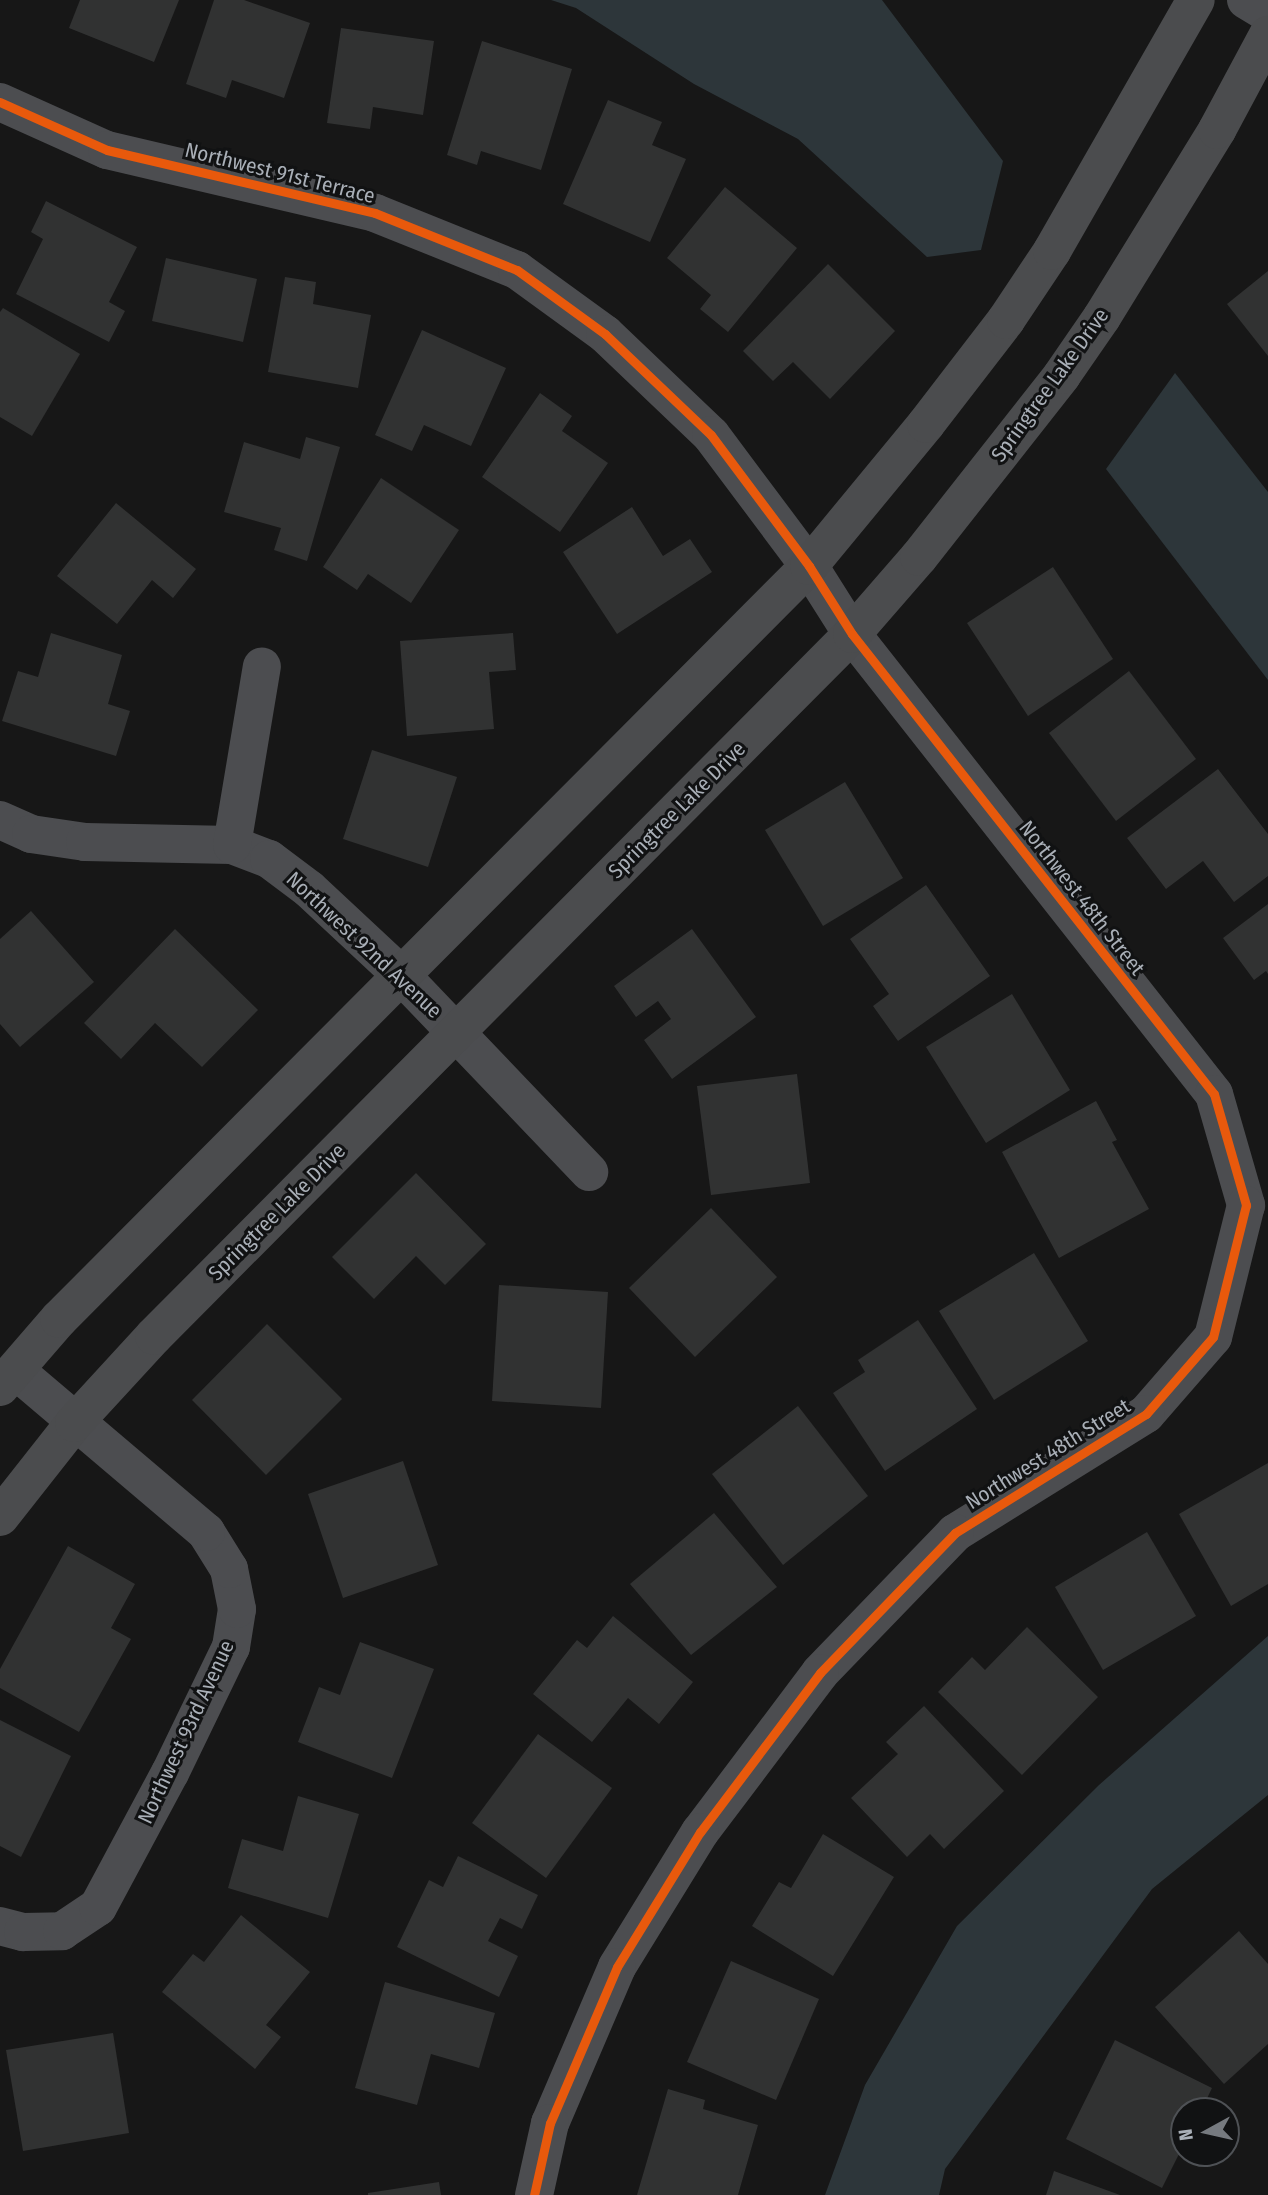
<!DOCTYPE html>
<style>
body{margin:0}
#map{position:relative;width:1268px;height:2195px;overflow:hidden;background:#171717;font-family:"Fira Sans Condensed",sans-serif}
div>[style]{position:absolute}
.water>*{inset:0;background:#2d363a}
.building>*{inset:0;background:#313232}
.street>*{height:38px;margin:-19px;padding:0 19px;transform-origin:19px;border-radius:19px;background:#4c4d50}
.secondary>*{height:38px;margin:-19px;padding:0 19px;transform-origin:19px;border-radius:19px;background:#4b4c4e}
.cycleway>*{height:9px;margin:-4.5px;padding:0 4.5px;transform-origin:4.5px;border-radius:4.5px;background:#e8590c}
span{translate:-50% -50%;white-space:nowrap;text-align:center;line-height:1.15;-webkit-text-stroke:6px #111213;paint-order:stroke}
.street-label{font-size:21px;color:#a9afb7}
.north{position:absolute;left:1170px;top:2097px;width:70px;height:70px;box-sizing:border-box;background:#111213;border:2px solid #4e5155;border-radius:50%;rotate:262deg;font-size:19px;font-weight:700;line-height:28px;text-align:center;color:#a9afb7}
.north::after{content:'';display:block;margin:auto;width:24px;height:32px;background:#767a7f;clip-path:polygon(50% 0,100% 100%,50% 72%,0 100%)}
</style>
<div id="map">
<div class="water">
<i style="clip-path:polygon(551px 0,882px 0,1003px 161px,981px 250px,927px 257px,798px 139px,694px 84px,576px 8px)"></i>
<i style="clip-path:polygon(1175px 373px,1268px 492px,1268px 680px,1106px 469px)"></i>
<i style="clip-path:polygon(1268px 1636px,1268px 1795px,1152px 1889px,945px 2169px,939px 2195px,825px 2195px,865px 2085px,957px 1926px,1099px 1785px)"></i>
</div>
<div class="building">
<i style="clip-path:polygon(80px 0,179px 0,154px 62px,69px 28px)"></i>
<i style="clip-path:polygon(214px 0,244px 0,310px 23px,284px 98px,232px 80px,226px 98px,186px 84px)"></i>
<i style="clip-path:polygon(341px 28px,434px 41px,423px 115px,373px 107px,370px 129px,327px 123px)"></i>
<i style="clip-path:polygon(482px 41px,572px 69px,541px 170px,481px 151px,477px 165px,447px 155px)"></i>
<i style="clip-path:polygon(608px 100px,662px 122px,652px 145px,686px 159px,650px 242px,563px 204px)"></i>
<i style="clip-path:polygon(725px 187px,797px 248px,728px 332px,700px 309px,711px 295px,667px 258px)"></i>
<i style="clip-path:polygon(46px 201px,137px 247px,109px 302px,125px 311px,109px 342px,16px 294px,43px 239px,31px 232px)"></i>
<i style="clip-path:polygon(166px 258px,257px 279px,243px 342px,152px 321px)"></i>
<i style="clip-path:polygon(828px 264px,895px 331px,830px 399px,793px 362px,773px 381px,743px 351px)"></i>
<i style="clip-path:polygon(1268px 271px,1268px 356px,1227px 304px)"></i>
<i style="clip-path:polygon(285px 277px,316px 282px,313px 304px,371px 315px,358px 388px,268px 372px)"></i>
<i style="clip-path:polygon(3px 308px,80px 354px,32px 436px,0 417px,0 312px)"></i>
<i style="clip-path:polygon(422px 330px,506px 368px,471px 446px,424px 425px,412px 451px,375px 435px)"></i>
<i style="clip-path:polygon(540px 393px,572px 416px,562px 431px,608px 463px,560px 532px,482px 477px)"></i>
<i style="clip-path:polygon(306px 437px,340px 447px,307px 561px,274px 550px,281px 528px,224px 512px,244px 442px,300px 459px)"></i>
<i style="clip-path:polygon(381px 478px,459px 530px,411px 603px,368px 574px,357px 590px,323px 567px)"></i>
<i style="clip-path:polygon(116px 503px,196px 569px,173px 598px,152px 580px,117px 624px,57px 576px)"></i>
<i style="clip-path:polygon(632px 507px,663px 556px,690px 539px,712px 572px,617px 634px,563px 552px)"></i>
<i style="clip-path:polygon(1053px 567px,1113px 659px,1028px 716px,967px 623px)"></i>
<i style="clip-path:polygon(51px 633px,122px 655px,108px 704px,130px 711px,116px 756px,2px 721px,18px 671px,38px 677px)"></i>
<i style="clip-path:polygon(513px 633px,516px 670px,489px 672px,494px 729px,407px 736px,400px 641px)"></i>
<i style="clip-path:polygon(1129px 671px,1196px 759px,1116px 821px,1049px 733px)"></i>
<i style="clip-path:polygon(372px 750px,457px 777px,428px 867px,343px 839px)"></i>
<i style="clip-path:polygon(1218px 769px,1268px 834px,1268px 876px,1234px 902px,1203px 861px,1166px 889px,1127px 838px)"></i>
<i style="clip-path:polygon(845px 782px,903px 878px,823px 926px,765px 830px)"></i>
<i style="clip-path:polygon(926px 885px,990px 976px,898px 1041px,873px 1006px,889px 994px,850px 939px)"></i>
<i style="clip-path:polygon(1268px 904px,1268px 974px,1266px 971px,1254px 980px,1223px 938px)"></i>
<i style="clip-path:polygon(31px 911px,94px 982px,20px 1047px,0 1024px,0 939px)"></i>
<i style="clip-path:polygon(175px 929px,258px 1010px,202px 1067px,155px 1023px,121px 1059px,84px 1023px)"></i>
<i style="clip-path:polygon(692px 929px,756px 1017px,672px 1079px,644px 1040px,671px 1019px,658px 1001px,636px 1017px,614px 986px)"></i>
<i style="clip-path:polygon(1012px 994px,1070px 1090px,986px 1143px,926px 1047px)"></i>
<i style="clip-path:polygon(797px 1074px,810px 1183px,711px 1195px,697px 1086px)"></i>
<i style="clip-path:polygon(1096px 1101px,1117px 1140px,1112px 1142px,1149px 1209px,1059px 1258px,1002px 1152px)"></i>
<i style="clip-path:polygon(416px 1173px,486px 1244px,445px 1285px,416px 1256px,374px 1299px,332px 1257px)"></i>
<i style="clip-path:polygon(711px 1208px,777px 1277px,695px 1357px,629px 1288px)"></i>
<i style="clip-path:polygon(1034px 1253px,1088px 1341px,994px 1400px,939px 1311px)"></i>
<i style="clip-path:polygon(499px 1285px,608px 1292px,601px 1408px,492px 1401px)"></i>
<i style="clip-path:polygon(918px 1320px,977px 1409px,885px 1471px,833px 1393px,865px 1372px,858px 1360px)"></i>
<i style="clip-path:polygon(267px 1324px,342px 1399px,266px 1475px,192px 1400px)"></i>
<i style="clip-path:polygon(798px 1406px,868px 1496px,783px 1565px,712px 1474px)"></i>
<i style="clip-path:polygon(403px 1461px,438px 1565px,343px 1598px,308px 1494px)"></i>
<i style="clip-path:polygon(1268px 1463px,1268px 1584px,1231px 1606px,1179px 1514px)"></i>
<i style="clip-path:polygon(714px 1513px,777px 1587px,691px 1655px,630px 1584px)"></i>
<i style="clip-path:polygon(1147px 1532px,1196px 1616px,1103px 1670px,1055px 1587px)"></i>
<i style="clip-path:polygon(68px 1546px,135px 1584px,111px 1628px,131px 1639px,79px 1732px,0 1688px,0 1669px)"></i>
<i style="clip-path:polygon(613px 1616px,693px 1682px,659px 1724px,628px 1698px,592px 1742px,533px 1694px,577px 1640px,587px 1648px)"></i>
<i style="clip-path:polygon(1027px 1627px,1098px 1697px,1022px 1775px,938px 1692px,972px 1657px,985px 1670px)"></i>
<i style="clip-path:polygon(360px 1642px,434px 1669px,392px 1778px,298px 1742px,319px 1687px,340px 1695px)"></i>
<i style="clip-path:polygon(924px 1706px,1004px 1791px,944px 1849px,930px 1834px,907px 1857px,851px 1798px,898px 1754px,886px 1742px)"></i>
<i style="clip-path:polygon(0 1720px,71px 1756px,21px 1857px,0 1846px)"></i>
<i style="clip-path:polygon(538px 1734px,612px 1788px,546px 1878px,472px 1823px)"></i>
<i style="clip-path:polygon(298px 1796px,359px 1814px,328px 1918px,228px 1888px,242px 1839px,283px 1851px)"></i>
<i style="clip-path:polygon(823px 1834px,894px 1877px,833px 1976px,752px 1926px,779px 1882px,791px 1888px)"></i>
<i style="clip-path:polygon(458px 1856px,538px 1895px,522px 1929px,500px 1918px,488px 1941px,518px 1956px,499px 1997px,397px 1947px,429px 1880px,443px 1887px)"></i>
<i style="clip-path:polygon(241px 1915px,310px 1972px,266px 2025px,281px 2037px,255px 2069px,162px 1992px,193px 1954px,204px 1962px)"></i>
<i style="clip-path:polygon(1239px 1931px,1268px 1964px,1268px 2044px,1224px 2084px,1155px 2007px)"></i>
<i style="clip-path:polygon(731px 1961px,819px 1999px,776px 2100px,687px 2062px)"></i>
<i style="clip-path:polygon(385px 1982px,495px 2013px,479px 2068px,431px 2054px,417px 2105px,355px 2088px)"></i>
<i style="clip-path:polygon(113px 2033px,129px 2133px,23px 2151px,6px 2050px)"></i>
<i style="clip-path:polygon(1115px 2040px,1212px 2088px,1201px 2111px,1184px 2111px,1184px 2144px,1162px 2188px,1066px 2139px)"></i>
<i style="clip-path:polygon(668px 2089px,705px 2100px,703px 2109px,758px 2125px,738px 2195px,637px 2195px)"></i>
<i style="clip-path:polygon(1054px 2171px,1120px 2195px,1046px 2195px)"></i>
<i style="clip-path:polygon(439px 2182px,441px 2195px,368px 2195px,368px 2193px)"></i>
</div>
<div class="street">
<i style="left:1246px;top:0;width:26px;rotate:31deg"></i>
<i style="left:0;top:102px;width:117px;rotate:24.2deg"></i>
<i style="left:107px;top:150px;width:275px;rotate:13.2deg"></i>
<i style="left:375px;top:213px;width:153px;rotate:21.9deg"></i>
<i style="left:517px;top:270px;width:109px;rotate:36deg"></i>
<i style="left:605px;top:334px;width:146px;rotate:43.6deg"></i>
<i style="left:711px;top:435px;width:164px;rotate:53.2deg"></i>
<i style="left:809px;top:566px;width:80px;rotate:57.7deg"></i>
<i style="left:852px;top:634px;width:585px;rotate:51.8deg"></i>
<i style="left:1214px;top:1094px;width:116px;rotate:73.9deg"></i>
<i style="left:1246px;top:1205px;width:136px;rotate:104deg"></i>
<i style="left:1213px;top:1337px;width:102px;rotate:131deg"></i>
<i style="left:1146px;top:1414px;width:225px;rotate:148.1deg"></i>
<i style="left:955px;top:1533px;width:194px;rotate:134deg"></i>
<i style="left:820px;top:1673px;width:199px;rotate:127deg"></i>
<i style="left:700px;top:1832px;width:158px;rotate:121.6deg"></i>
<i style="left:617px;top:1967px;width:170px;rotate:113.2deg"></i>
<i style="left:550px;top:2123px;width:74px;rotate:102.5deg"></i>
<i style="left:0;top:820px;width:34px;rotate:24deg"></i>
<i style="left:31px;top:834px;width:55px;rotate:8.4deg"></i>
<i style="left:85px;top:842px;width:147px;rotate:1.2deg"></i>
<i style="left:232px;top:845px;width:40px;rotate:21deg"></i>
<i style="left:269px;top:859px;width:50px;rotate:36.9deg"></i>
<i style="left:309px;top:889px;width:125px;rotate:43deg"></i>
<i style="left:400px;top:974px;width:274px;rotate:46.3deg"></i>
<i style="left:232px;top:845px;width:181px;rotate:-80.5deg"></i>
<i style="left:0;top:1926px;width:24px;rotate:15deg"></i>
<i style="left:23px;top:1932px;width:39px;rotate:-1deg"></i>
<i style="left:62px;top:1931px;width:43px;rotate:-33.7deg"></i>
<i style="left:98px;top:1907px;width:152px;rotate:-61.8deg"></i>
<i style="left:170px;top:1773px;width:140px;rotate:-64.2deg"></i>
<i style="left:231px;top:1647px;width:38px;rotate:-81deg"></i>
<i style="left:237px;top:1609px;width:41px;rotate:-101.3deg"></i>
<i style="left:229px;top:1569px;width:44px;rotate:-121.9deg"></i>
<i style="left:206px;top:1532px;width:250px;rotate:-139.7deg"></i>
</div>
<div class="secondary">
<i style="left:0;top:1387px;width:90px;rotate:-49.1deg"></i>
<i style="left:59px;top:1319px;width:1063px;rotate:-45.11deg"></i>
<i style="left:809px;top:566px;width:184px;rotate:-50.5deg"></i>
<i style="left:926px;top:424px;width:131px;rotate:-52.4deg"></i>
<i style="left:1006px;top:320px;width:83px;rotate:-56.3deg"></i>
<i style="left:1052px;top:251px;width:289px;rotate:-60.2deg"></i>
<i style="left:0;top:1517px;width:120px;rotate:-51.8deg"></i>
<i style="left:74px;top:1423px;width:118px;rotate:-47.4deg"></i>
<i style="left:154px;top:1336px;width:990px;rotate:-45.16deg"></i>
<i style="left:852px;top:634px;width:102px;rotate:-49deg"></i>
<i style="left:919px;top:557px;width:231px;rotate:-51.8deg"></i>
<i style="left:1062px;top:375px;width:70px;rotate:-55.4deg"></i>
<i style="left:1102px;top:317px;width:220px;rotate:-58.4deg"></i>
<i style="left:1217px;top:130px;width:108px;rotate:-61.8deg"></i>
</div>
<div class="cycleway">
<i style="left:0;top:102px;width:117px;rotate:24.2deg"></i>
<i style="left:107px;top:150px;width:275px;rotate:13.2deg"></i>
<i style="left:375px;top:213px;width:153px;rotate:21.9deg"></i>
<i style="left:517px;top:270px;width:109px;rotate:36deg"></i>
<i style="left:605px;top:334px;width:146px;rotate:43.6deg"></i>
<i style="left:711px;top:435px;width:164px;rotate:53.2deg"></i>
<i style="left:809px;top:566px;width:80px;rotate:57.7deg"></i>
<i style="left:852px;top:634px;width:585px;rotate:51.8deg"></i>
<i style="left:1214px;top:1094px;width:116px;rotate:73.9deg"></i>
<i style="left:1246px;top:1205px;width:136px;rotate:104deg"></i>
<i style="left:1213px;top:1337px;width:102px;rotate:131deg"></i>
<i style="left:1146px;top:1414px;width:225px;rotate:148.1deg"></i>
<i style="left:955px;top:1533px;width:194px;rotate:134deg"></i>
<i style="left:820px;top:1673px;width:199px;rotate:127deg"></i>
<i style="left:700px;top:1832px;width:158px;rotate:121.6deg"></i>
<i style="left:617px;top:1967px;width:170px;rotate:113.2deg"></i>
<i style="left:550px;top:2123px;width:74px;rotate:102.5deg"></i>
</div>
<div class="street-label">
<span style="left:280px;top:173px;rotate:14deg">Northwest 91st Terrace</span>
<span style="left:1050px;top:385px;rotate:-54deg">Springtree Lake Drive</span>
<span style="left:677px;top:810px;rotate:-45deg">Springtree Lake Drive</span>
<span style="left:1082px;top:898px;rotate:52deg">Northwest 48th Street</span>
<span style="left:364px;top:945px;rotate:43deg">Northwest 92nd Avenue</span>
<span style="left:277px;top:1212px;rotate:-45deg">Springtree Lake Drive</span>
<span style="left:1048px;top:1454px;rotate:-32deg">Northwest 48th Street</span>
<span style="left:186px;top:1732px;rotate:-65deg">Northwest 93rd Avenue</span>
</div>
<div class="north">N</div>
</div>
